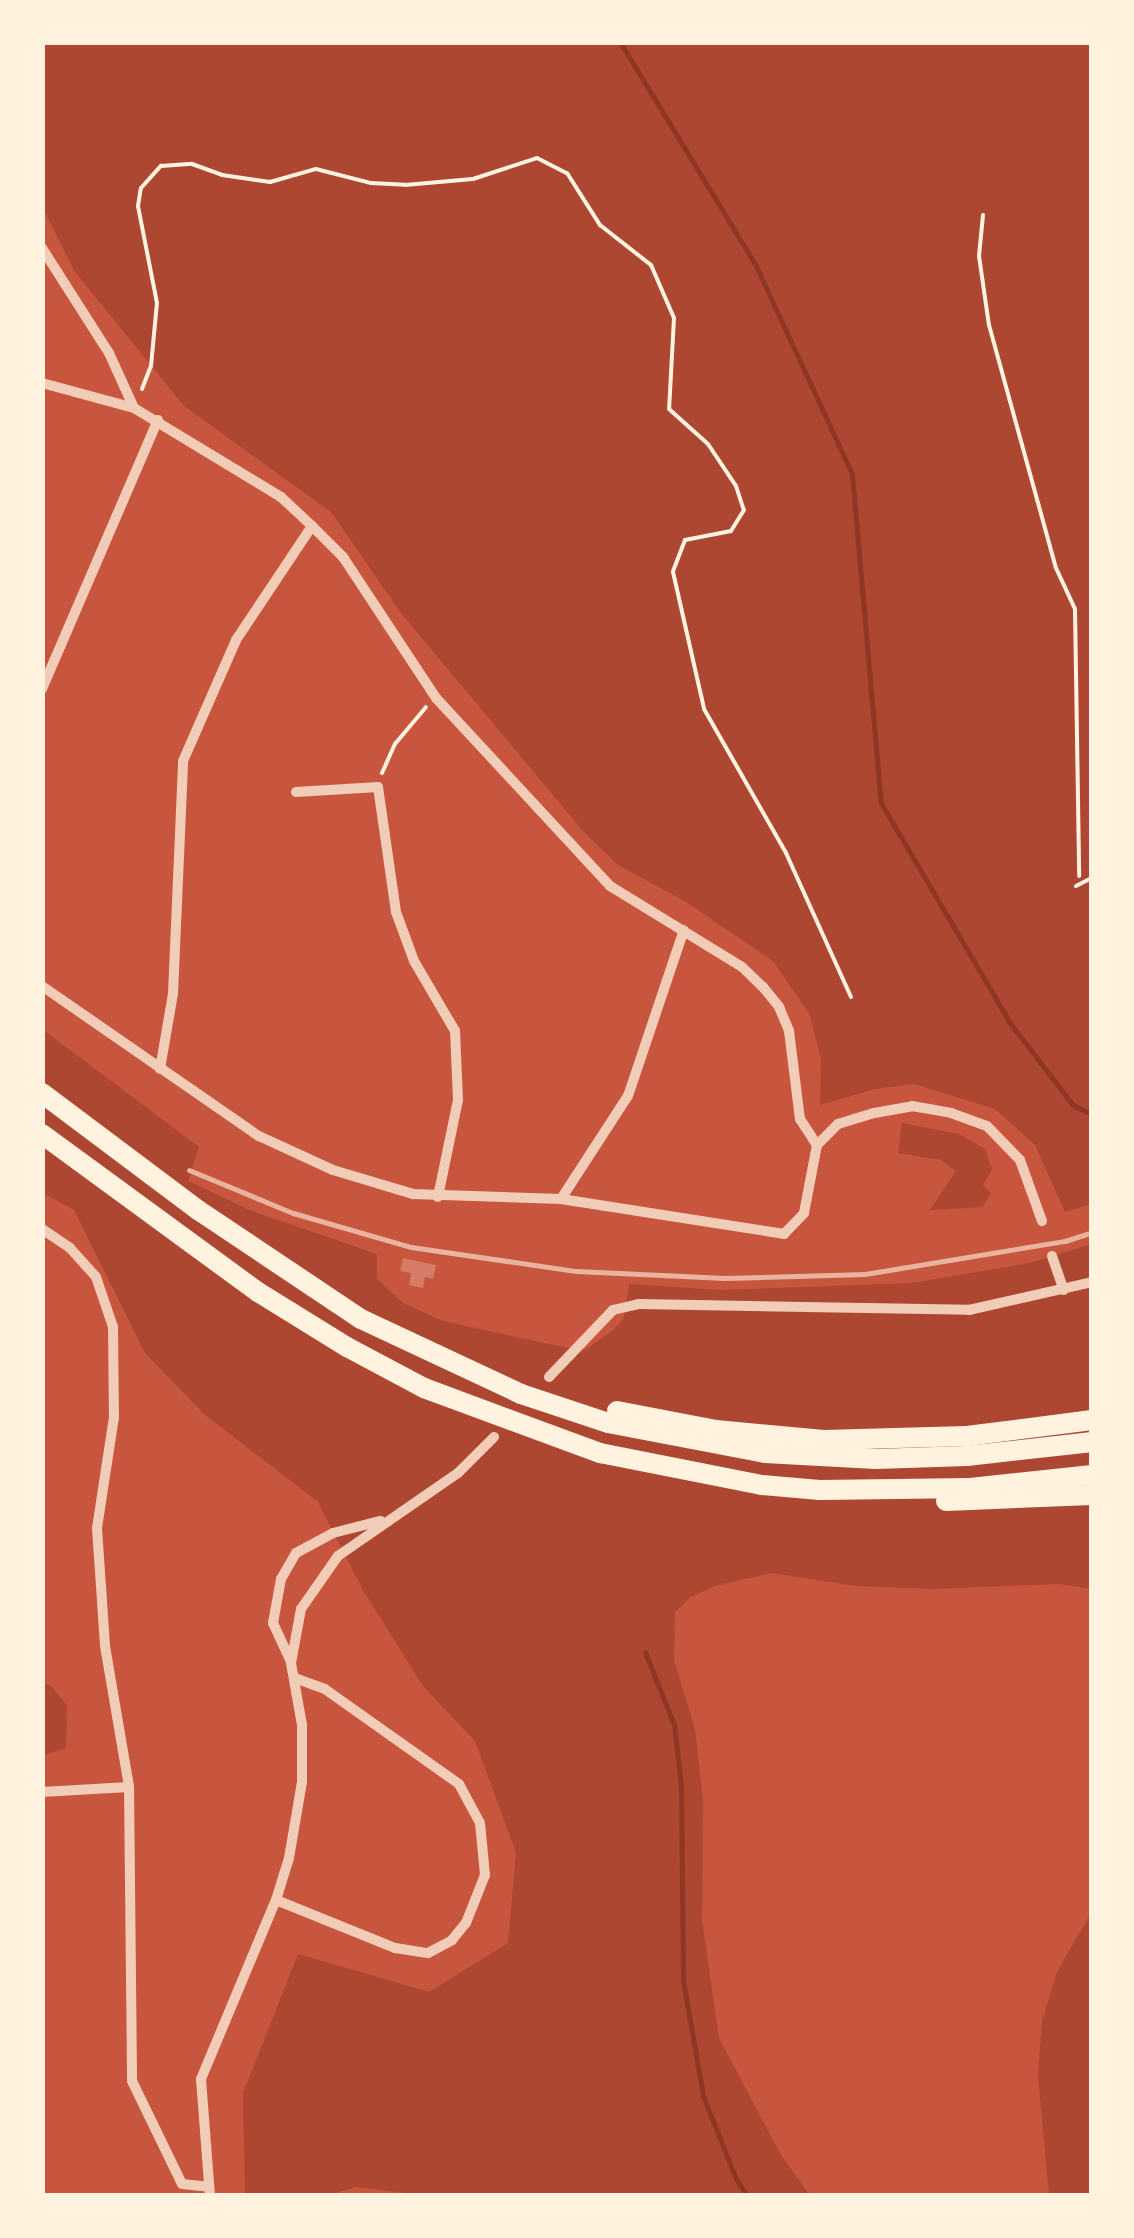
<!DOCTYPE html>
<style>
body{margin:0}
#map{position:relative;width:1134px;height:2238px;overflow:hidden;background:#c8553d;font-family:"Nunito Sans",sans-serif}
div>[style]{position:absolute}
.green>*{inset:0;background:#ae4732}
.stream>*{height:5px;margin:-2.5px;padding:0 2.5px;transform-origin:2.5px;border-radius:2.5px;background:#8f3625}
.building>*{inset:0;background:#d67c66}
.path>*{height:4px;margin:-2px;padding:0 2px;transform-origin:2px;border-radius:2px;background:#fff3e0}
.minor>*{height:10px;margin:-5px;padding:0 5px;transform-origin:5px;border-radius:5px;background:#f1ccb7}
.motorway>*{height:20px;margin:-10px;padding:0 10px;transform-origin:10px;border-radius:10px;background:#fff3e0}
.rail>*{height:5px;margin:-2.5px;padding:0 2.5px;transform-origin:2.5px;border-radius:2.5px;background:#e9b49f}
span{translate:-50% -50%;white-space:nowrap;text-align:center;line-height:1.15;-webkit-text-stroke:10px #fff3e0;paint-order:stroke}
.frame{position:absolute;inset:0;border:45px solid #fff3e0;pointer-events:none}
</style>
<div id="map">
<div class="green">
<i style="clip-path:polygon(43px 43px,1091px 43px,1091px 1204px,1065px 1212px,1035px 1145px,995px 1109px,914px 1084px,875px 1089px,820px 1105px,821px 1058px,809px 1013px,773px 961px,686px 902px,618px 865px,583px 831px,401px 613px,331px 512px,184px 406px,75px 272px,43px 208px)"></i>
<i style="clip-path:polygon(42px 1029px,199px 1147px,188px 1181px,252px 1211px,377px 1254px,377px 1279px,403px 1303px,443px 1321px,558px 1346px,585px 1350px,612px 1331px,624px 1318px,629px 1284px,720px 1290px,912px 1283px,1030px 1263px,1091px 1244px,1091px 1589px,1058px 1584px,933px 1589px,856px 1586px,772px 1573px,715px 1586px,691px 1597px,675px 1612px,674px 1660px,695px 1729px,703px 1800px,702px 1919px,719px 2038px,781px 2155px,810px 2195px,430px 2196px,356px 2187px,329px 2195px,245px 2195px,243px 2093px,298px 1954px,429px 1992px,508px 1943px,516px 1853px,475px 1741px,423px 1686px,363px 1590px,318px 1502px,204px 1414px,145px 1353px,74px 1210px,43px 1193px)"></i>
<i style="clip-path:polygon(902px 1123px,959px 1134px,985px 1149px,992px 1169px,983px 1185px,991px 1193px,983px 1207px,930px 1210px,956px 1171px,941px 1160px,898px 1153px)"></i>
<i style="clip-path:polygon(42px 1683px,51px 1686px,67px 1705px,66px 1748px,47px 1754px,43px 1754px)"></i>
<i style="clip-path:polygon(1091px 1913px,1091px 2195px,1049px 2195px,1038px 2075px,1042px 2021px,1057px 1972px)"></i>
</div>
<div class="stream">
<i style="left:620px;top:42px;width:262px;rotate:58.7deg"></i>
<i style="left:756px;top:266px;width:229px;rotate:65.2deg"></i>
<i style="left:852px;top:474px;width:330px;rotate:85deg"></i>
<i style="left:881px;top:803px;width:255px;rotate:59.6deg"></i>
<i style="left:1010px;top:1023px;width:103px;rotate:52.5deg"></i>
<i style="left:1073px;top:1105px;width:21px;rotate:25deg"></i>
<i style="left:645px;top:1652px;width:79px;rotate:68.3deg"></i>
<i style="left:674px;top:1725px;width:60px;rotate:83.3deg"></i>
<i style="left:681px;top:1785px;width:195px;rotate:89.4deg"></i>
<i style="left:683px;top:1980px;width:118px;rotate:80.2deg"></i>
<i style="left:703px;top:2096px;width:89px;rotate:68.3deg"></i>
<i style="left:736px;top:2179px;width:20px;rotate:57deg"></i>
</div>
<div class="building">
<i style="clip-path:polygon(403px 1258px,436px 1265px,433px 1279px,425px 1277px,423px 1288px,409px 1285px,411px 1273px,400px 1271px)"></i>
</div>
<div class="path">
<i style="left:983px;top:215px;width:41px;rotate:95.6deg"></i>
<i style="left:979px;top:256px;width:70px;rotate:81.8deg"></i>
<i style="left:989px;top:325px;width:252px;rotate:74.6deg"></i>
<i style="left:1056px;top:568px;width:45px;rotate:65.1deg"></i>
<i style="left:1075px;top:609px;width:267px;rotate:89.1deg"></i>
<i style="left:142px;top:389px;width:25px;rotate:-69deg"></i>
<i style="left:151px;top:366px;width:63px;rotate:-84.6deg"></i>
<i style="left:157px;top:303px;width:99px;rotate:-101.1deg"></i>
<i style="left:138px;top:206px;width:18px;rotate:-81deg"></i>
<i style="left:141px;top:188px;width:30px;rotate:-48deg"></i>
<i style="left:161px;top:166px;width:31px;rotate:-4deg"></i>
<i style="left:192px;top:164px;width:32px;rotate:20deg"></i>
<i style="left:222px;top:175px;width:49px;rotate:8.3deg"></i>
<i style="left:270px;top:182px;width:48px;rotate:-15.8deg"></i>
<i style="left:316px;top:169px;width:57px;rotate:14.3deg"></i>
<i style="left:371px;top:183px;width:34px;rotate:3deg"></i>
<i style="left:405px;top:185px;width:68px;rotate:-5deg"></i>
<i style="left:473px;top:179px;width:67px;rotate:-18.2deg"></i>
<i style="left:537px;top:158px;width:34px;rotate:27deg"></i>
<i style="left:567px;top:173px;width:62px;rotate:57.6deg"></i>
<i style="left:600px;top:225px;width:65px;rotate:38.1deg"></i>
<i style="left:651px;top:265px;width:58px;rotate:66.5deg"></i>
<i style="left:674px;top:318px;width:91px;rotate:93.1deg"></i>
<i style="left:669px;top:409px;width:52px;rotate:41.9deg"></i>
<i style="left:708px;top:444px;width:50px;rotate:56.3deg"></i>
<i style="left:736px;top:486px;width:25px;rotate:72deg"></i>
<i style="left:744px;top:510px;width:25px;rotate:122deg"></i>
<i style="left:731px;top:531px;width:47px;rotate:168.9deg"></i>
<i style="left:685px;top:540px;width:34px;rotate:111deg"></i>
<i style="left:673px;top:572px;width:140px;rotate:77.2deg"></i>
<i style="left:704px;top:709px;width:166px;rotate:60.3deg"></i>
<i style="left:786px;top:853px;width:158px;rotate:65.7deg"></i>
<i style="left:382px;top:773px;width:32px;rotate:-66deg"></i>
<i style="left:395px;top:744px;width:48px;rotate:-50deg"></i>
<i style="left:1076px;top:886px;width:18px;rotate:-27deg"></i>
</div>
<div class="minor">
<i style="left:42px;top:248px;width:125px;rotate:57.5deg"></i>
<i style="left:109px;top:353px;width:60px;rotate:65.6deg"></i>
<i style="left:42px;top:383px;width:95px;rotate:15.2deg"></i>
<i style="left:134px;top:408px;width:172px;rotate:31.2deg"></i>
<i style="left:281px;top:497px;width:42px;rotate:43.1deg"></i>
<i style="left:312px;top:526px;width:44px;rotate:45deg"></i>
<i style="left:343px;top:557px;width:169px;rotate:56.6deg"></i>
<i style="left:436px;top:698px;width:256px;rotate:47.2deg"></i>
<i style="left:610px;top:886px;width:155px;rotate:31.5deg"></i>
<i style="left:742px;top:967px;width:29px;rotate:44deg"></i>
<i style="left:763px;top:987px;width:26px;rotate:51deg"></i>
<i style="left:779px;top:1007px;width:26px;rotate:67deg"></i>
<i style="left:789px;top:1031px;width:89px;rotate:82.9deg"></i>
<i style="left:800px;top:1119px;width:31px;rotate:57deg"></i>
<i style="left:42px;top:689px;width:293px;rotate:-66.7deg"></i>
<i style="left:296px;top:792px;width:82px;rotate:-3.5deg"></i>
<i style="left:378px;top:787px;width:126px;rotate:81.8deg"></i>
<i style="left:396px;top:912px;width:52px;rotate:69.8deg"></i>
<i style="left:414px;top:961px;width:81px;rotate:59.6deg"></i>
<i style="left:455px;top:1031px;width:69px;rotate:87.5deg"></i>
<i style="left:458px;top:1100px;width:99px;rotate:101.7deg"></i>
<i style="left:42px;top:986px;width:264px;rotate:34.7deg"></i>
<i style="left:259px;top:1136px;width:81px;rotate:24.7deg"></i>
<i style="left:333px;top:1170px;width:84px;rotate:16.7deg"></i>
<i style="left:413px;top:1194px;width:148px;rotate:1.9deg"></i>
<i style="left:561px;top:1199px;width:226px;rotate:8.9deg"></i>
<i style="left:784px;top:1234px;width:29px;rotate:-46deg"></i>
<i style="left:804px;top:1213px;width:69px;rotate:-79.2deg"></i>
<i style="left:160px;top:1069px;width:76px;rotate:-80.2deg"></i>
<i style="left:173px;top:994px;width:233px;rotate:-87.5deg"></i>
<i style="left:183px;top:761px;width:132px;rotate:-66.3deg"></i>
<i style="left:236px;top:640px;width:137px;rotate:-56.3deg"></i>
<i style="left:817px;top:1145px;width:30px;rotate:-45deg"></i>
<i style="left:838px;top:1124px;width:38px;rotate:-17deg"></i>
<i style="left:874px;top:1113px;width:39px;rotate:-10deg"></i>
<i style="left:912px;top:1106px;width:40px;rotate:10deg"></i>
<i style="left:951px;top:1113px;width:38px;rotate:20deg"></i>
<i style="left:987px;top:1126px;width:47px;rotate:45.9deg"></i>
<i style="left:1020px;top:1160px;width:65px;rotate:70.2deg"></i>
<i style="left:561px;top:1199px;width:123px;rotate:-57deg"></i>
<i style="left:628px;top:1096px;width:175px;rotate:-71.4deg"></i>
<i style="left:42px;top:1229px;width:34px;rotate:34deg"></i>
<i style="left:70px;top:1248px;width:39px;rotate:48deg"></i>
<i style="left:96px;top:1277px;width:53px;rotate:71.2deg"></i>
<i style="left:113px;top:1327px;width:90px;rotate:89.4deg"></i>
<i style="left:114px;top:1417px;width:112px;rotate:98.7deg"></i>
<i style="left:97px;top:1528px;width:118px;rotate:86.1deg"></i>
<i style="left:105px;top:1646px;width:143px;rotate:80.3deg"></i>
<i style="left:129px;top:1787px;width:294px;rotate:89.4deg"></i>
<i style="left:132px;top:2081px;width:114px;rotate:64.1deg"></i>
<i style="left:182px;top:2184px;width:27px;rotate:6deg"></i>
<i style="left:1052px;top:1256px;width:36px;rotate:71deg"></i>
<i style="left:549px;top:1377px;width:93px;rotate:-46.3deg"></i>
<i style="left:613px;top:1310px;width:27px;rotate:-13deg"></i>
<i style="left:639px;top:1304px;width:330px;rotate:1deg"></i>
<i style="left:969px;top:1310px;width:126px;rotate:-12.8deg"></i>
<i style="left:291px;top:1662px;width:43px;rotate:-114.8deg"></i>
<i style="left:273px;top:1623px;width:45px;rotate:-79.7deg"></i>
<i style="left:281px;top:1579px;width:30px;rotate:-60deg"></i>
<i style="left:296px;top:1553px;width:42px;rotate:-28.4deg"></i>
<i style="left:333px;top:1533px;width:49px;rotate:-14.3deg"></i>
<i style="left:42px;top:1792px;width:87px;rotate:-3.3deg"></i>
<i style="left:276px;top:1900px;width:128px;rotate:22deg"></i>
<i style="left:395px;top:1948px;width:33px;rotate:9deg"></i>
<i style="left:428px;top:1953px;width:27px;rotate:-28deg"></i>
<i style="left:452px;top:1940px;width:22px;rotate:-51deg"></i>
<i style="left:466px;top:1923px;width:52px;rotate:-68.4deg"></i>
<i style="left:485px;top:1875px;width:52px;rotate:-95.5deg"></i>
<i style="left:480px;top:1823px;width:44px;rotate:-118.3deg"></i>
<i style="left:459px;top:1784px;width:164px;rotate:-144.7deg"></i>
<i style="left:325px;top:1689px;width:33px;rotate:-160deg"></i>
<i style="left:210px;top:2196px;width:117px;rotate:-94.4deg"></i>
<i style="left:201px;top:2079px;width:194px;rotate:-67.3deg"></i>
<i style="left:276px;top:1900px;width:44px;rotate:-72.8deg"></i>
<i style="left:289px;top:1858px;width:77px;rotate:-80.3deg"></i>
<i style="left:302px;top:1782px;width:57px;rotate:-90deg"></i>
<i style="left:302px;top:1725px;width:63px;rotate:-100.1deg"></i>
<i style="left:291px;top:1663px;width:55px;rotate:-79.5deg"></i>
<i style="left:301px;top:1609px;width:65px;rotate:-55.1deg"></i>
<i style="left:338px;top:1556px;width:146px;rotate:-34.7deg"></i>
<i style="left:458px;top:1473px;width:51px;rotate:-45deg"></i>
</div>
<div class="motorway">
<i style="left:42px;top:1093px;width:195px;rotate:36.9deg"></i>
<i style="left:198px;top:1210px;width:196px;rotate:33.8deg"></i>
<i style="left:361px;top:1319px;width:177px;rotate:25.1deg"></i>
<i style="left:521px;top:1394px;width:92px;rotate:18.4deg"></i>
<i style="left:608px;top:1423px;width:160px;rotate:10.8deg"></i>
<i style="left:765px;top:1453px;width:111px;rotate:3.1deg"></i>
<i style="left:876px;top:1459px;width:91px;rotate:-1.9deg"></i>
<i style="left:967px;top:1456px;width:126px;rotate:-6.4deg"></i>
<i style="left:42px;top:1134px;width:268px;rotate:36.2deg"></i>
<i style="left:258px;top:1292px;width:105px;rotate:31.7deg"></i>
<i style="left:347px;top:1347px;width:87px;rotate:28deg"></i>
<i style="left:424px;top:1388px;width:188px;rotate:20.3deg"></i>
<i style="left:600px;top:1453px;width:165px;rotate:11.2deg"></i>
<i style="left:762px;top:1485px;width:58px;rotate:4.9deg"></i>
<i style="left:820px;top:1490px;width:150px;rotate:-0.8deg"></i>
<i style="left:970px;top:1488px;width:123px;rotate:-6.1deg"></i>
<i style="left:617px;top:1411px;width:101px;rotate:10.9deg"></i>
<i style="left:716px;top:1430px;width:108px;rotate:5.3deg"></i>
<i style="left:824px;top:1440px;width:143px;rotate:-1.6deg"></i>
<i style="left:967px;top:1436px;width:126px;rotate:-7.3deg"></i>
<i style="left:946px;top:1501px;width:146px;rotate:-2.4deg"></i>
</div>
<div class="rail">
<i style="left:189px;top:1170px;width:113px;rotate:22.5deg"></i>
<i style="left:293px;top:1213px;width:123px;rotate:16.1deg"></i>
<i style="left:411px;top:1247px;width:167px;rotate:8.3deg"></i>
<i style="left:576px;top:1271px;width:149px;rotate:2.7deg"></i>
<i style="left:725px;top:1278px;width:140px;rotate:-1.6deg"></i>
<i style="left:865px;top:1274px;width:203px;rotate:-9.4deg"></i>
<i style="left:1065px;top:1241px;width:28px;rotate:-18deg"></i>
</div>
<div class="frame"></div>
</div>
